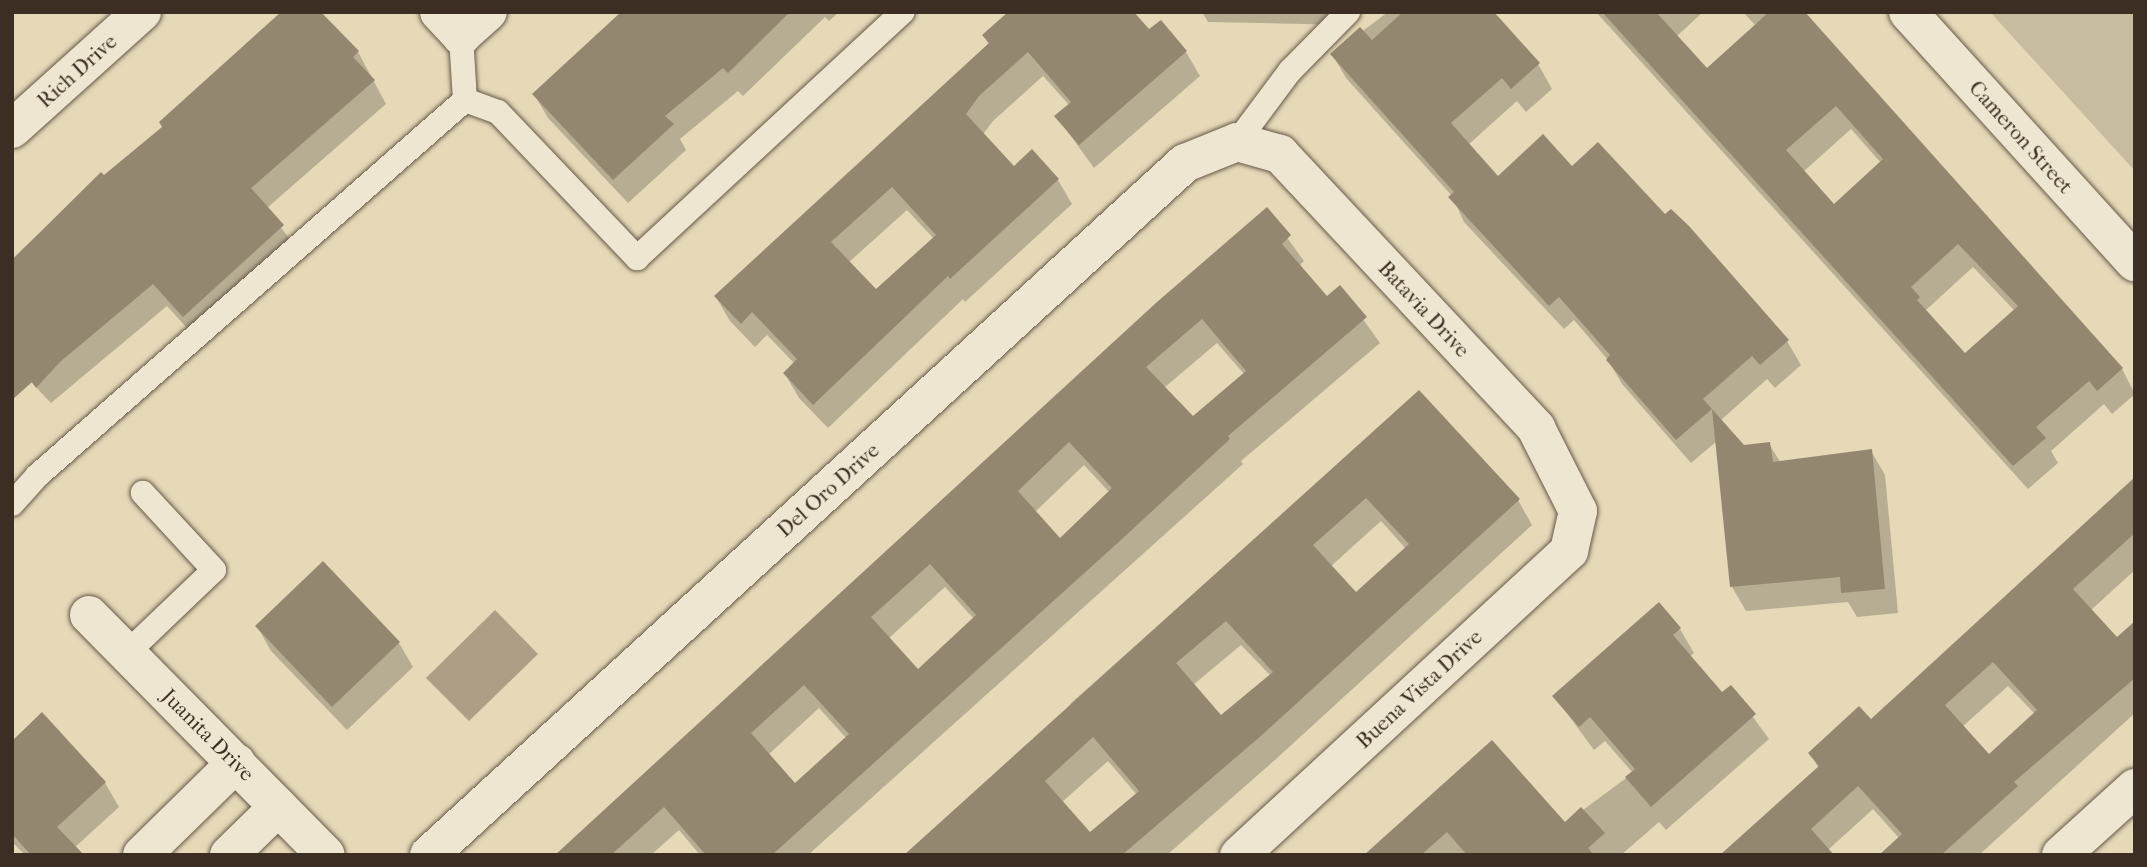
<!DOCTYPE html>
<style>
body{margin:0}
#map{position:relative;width:2147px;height:867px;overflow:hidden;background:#e5d9b8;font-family:"IM FELL French Canon",serif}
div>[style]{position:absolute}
.green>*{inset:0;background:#c8bc9f}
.water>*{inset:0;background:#ac9f85}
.shadow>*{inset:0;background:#0003}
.building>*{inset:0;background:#948770}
.roads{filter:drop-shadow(0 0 2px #675948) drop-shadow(0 0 2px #675948)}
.lane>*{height:24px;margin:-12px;padding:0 12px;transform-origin:12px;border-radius:12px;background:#eee6d1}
.street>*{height:38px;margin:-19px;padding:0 19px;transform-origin:19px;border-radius:19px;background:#eee6d1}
.secondary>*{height:38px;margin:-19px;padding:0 19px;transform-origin:19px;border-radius:19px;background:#eee6d1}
span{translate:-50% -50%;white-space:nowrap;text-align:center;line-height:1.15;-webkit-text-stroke:7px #eee6d1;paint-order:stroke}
.street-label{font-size:21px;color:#3d2e23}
.frame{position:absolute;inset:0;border:14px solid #3d2e23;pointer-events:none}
</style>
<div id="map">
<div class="green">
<i style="clip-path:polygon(1990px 12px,2135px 12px,2135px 171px)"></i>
</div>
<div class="water">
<i style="clip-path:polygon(495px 610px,538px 654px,469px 721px,426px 678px)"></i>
</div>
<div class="shadow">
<i style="clip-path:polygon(319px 12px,358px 52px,386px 104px,267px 208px,296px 248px,197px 339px,167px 306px,51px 403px,12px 362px,12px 259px,101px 175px,104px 177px)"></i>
<i style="clip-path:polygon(638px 12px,839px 12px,829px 21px,825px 17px,743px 96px,738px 91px,680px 139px,686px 150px,628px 203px,548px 118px,534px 94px)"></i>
<i style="clip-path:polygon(1202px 12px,1348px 12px,1348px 25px,1208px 22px)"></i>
<i style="clip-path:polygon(1388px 12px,1492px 12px,1538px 64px,1552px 89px,1526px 112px,1517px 101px,1468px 145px,1498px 178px,1572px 168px,1665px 216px,1787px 341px,1801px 365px,1775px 388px,1767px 379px,1720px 421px,1743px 447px,1769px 444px,1781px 463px,1871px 451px,1885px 475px,1898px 613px,1857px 617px,1848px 602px,1746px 611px,1732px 587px,1717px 441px,1691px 463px,1622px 384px,1608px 360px,1574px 320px,1564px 329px,1464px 222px,1452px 196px,1346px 78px,1332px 54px)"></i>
<i style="clip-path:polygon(evenodd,1596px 12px,1703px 12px,1676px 37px,1707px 71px,1756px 26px,1743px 12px,1799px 12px,2122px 369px,2135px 394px,2112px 414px,2104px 404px,2051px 451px,2058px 463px,2028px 489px,1596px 12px,1851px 129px,1881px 163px,1834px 206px,1803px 172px,1851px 129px,1596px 12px,1973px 267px,2015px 311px,1965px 356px,1926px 310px,1973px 267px)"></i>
<i style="clip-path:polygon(evenodd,1149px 32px,1186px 52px,1200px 76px,1094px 168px,1057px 117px,1070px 106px,1043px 76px,993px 121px,983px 134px,1014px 168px,1058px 180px,1072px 204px,965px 302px,963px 299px,828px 428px,799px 398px,785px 374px,795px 364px,767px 335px,755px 347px,730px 321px,716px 297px,989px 45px,984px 36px,1149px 32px,907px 210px,934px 239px,876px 292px,848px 263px,907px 210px)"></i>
<i style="clip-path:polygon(evenodd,1267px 210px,1304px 261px,1299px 266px,1326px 298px,1340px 287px,1380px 343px,1241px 461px,1243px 464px,808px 855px,700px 855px,679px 830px,651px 855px,556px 855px,1267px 210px,1217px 343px,1245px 375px,1193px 418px,1164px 388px,1217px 343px,1267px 210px,1084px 465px,1110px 493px,1060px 541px,1035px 512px,1084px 465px,1267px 210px,945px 587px,974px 619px,918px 672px,888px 639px,945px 587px,1267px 210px,819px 708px,847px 739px,795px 785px,768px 755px,819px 708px)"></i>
<i style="clip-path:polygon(evenodd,1419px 392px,1518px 500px,1532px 525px,1276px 759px,1167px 855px,911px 855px,1072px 708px,1070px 704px,1419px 392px,1381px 521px,1406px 549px,1355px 595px,1330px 567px,1381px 521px,1419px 392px,1241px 645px,1271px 676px,1221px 718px,1193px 685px,1241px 645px,1419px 392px,1108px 761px,1137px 795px,1089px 834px,1061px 803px,1108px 761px)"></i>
<i style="clip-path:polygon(evenodd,2135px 481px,2135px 570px,2090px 611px,2117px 640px,2135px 623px,2135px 713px,1979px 855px,1880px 855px,1899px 838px,1873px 809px,1828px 850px,1722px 855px,1819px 769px,1810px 753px,1871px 721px,2135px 481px,2008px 686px,2035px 714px,1988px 756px,1962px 727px,2008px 686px)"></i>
<i style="clip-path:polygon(257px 626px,399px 643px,413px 667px,347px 730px,271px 651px)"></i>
<i style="clip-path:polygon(1680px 629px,1694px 653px,1689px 657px,1722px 694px,1731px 687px,1769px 739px,1666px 830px,1659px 822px,1621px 855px,1368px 855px,1492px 743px,1564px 824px,1633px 773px,1605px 741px,1594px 750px,1554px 696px)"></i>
<i style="clip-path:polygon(12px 743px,105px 783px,119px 807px,73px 849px,25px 855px,12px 842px)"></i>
</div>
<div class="building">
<i style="clip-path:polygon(281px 12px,321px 12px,359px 51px,353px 57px,375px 80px,251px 188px,284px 225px,183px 317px,153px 284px,60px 362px,36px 388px,32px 382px,12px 400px,12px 260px,101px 172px,104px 175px,162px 127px,159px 122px)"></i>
<i style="clip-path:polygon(621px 12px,790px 12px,728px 73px,723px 68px,665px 116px,674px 124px,613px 180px,532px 94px)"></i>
<i style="clip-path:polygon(evenodd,1008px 12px,1134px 12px,1149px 29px,1161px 20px,1187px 51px,1079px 145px,1054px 116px,1071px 102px,1028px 52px,979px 96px,966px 114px,1014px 166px,1032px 149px,1059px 179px,950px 279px,948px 276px,813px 405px,783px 373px,797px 359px,752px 312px,741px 324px,714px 296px,989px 43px,982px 35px,1008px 12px,892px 187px,936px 235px,876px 289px,831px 242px,892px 187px)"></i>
<i style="clip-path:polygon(1403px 12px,1494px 12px,1540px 63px,1511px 89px,1502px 78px,1451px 123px,1498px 176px,1543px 134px,1572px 166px,1598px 142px,1665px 214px,1671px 209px,1689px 226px,1789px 340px,1760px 365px,1752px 356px,1703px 399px,1712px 409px,1676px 440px,1606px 360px,1610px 355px,1559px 297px,1549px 306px,1448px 197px,1454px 192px,1330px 54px,1360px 27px,1372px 40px)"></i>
<i style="clip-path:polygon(evenodd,1602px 12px,1656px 12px,1707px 68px,1769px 12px,1805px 12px,2123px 368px,2097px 391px,2089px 381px,2036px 427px,2046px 438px,2013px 466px,1602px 12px,1836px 106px,1883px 159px,1834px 204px,1786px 150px,1836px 106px,1602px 12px,1958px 244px,2018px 306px,1965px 353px,1917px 300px,1920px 297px,1911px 287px,1958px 244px)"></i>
<i style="clip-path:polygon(evenodd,1267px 207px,1291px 235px,1282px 244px,1327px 296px,1340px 285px,1367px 317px,1228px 436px,1230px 439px,1122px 539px,772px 855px,706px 855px,664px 807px,611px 855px,555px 855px,1157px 302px,1267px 207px,1202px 319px,1246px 371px,1193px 416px,1146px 367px,1202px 319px,1267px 207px,1069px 442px,1112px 488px,1060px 538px,1018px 491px,1069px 442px,1267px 207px,930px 564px,976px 615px,918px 669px,871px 617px,930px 564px,1267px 207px,804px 685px,849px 734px,795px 783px,751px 733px,804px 685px)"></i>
<i style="clip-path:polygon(evenodd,1419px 390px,1520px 499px,1262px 735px,1122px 855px,904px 855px,1419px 390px,1366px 498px,1409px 544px,1356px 592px,1313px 545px,1366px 498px,1419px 390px,1226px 621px,1273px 672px,1221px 715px,1176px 663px,1226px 621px,1419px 390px,1093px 737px,1139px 791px,1090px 832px,1045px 781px,1093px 737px)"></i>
<i style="clip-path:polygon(1712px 409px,1744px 445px,1770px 442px,1773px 462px,1872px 449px,1885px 589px,1841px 593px,1840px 577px,1730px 587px)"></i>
<i style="clip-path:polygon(evenodd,2135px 477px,2135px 533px,2073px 589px,2117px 637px,2135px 621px,2135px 678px,2014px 782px,2018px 786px,1941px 855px,1879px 855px,1902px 834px,1858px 786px,1811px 829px,1834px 855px,1720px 855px,1819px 766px,1808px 753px,1859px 706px,1871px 719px,2135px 477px,1993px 662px,2037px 710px,1989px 754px,1945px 705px,1993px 662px)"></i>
<i style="clip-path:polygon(323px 561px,400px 642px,332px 707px,255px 626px)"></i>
<i style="clip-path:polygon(1659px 602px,1681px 628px,1673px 635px,1722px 692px,1731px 685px,1756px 714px,1651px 807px,1625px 777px,1635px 769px,1590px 717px,1579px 727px,1552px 696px)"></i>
<i style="clip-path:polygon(42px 712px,106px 782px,57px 827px,84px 855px,31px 855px,12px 834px,12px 741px)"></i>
<i style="clip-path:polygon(1492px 740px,1565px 822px,1581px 807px,1605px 833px,1588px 848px,1594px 855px,1467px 855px,1447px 832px,1421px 855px,1364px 855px)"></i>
</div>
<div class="roads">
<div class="lane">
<i style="left:465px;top:100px;width:35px;rotate:20deg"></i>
<i style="left:498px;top:112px;width:202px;rotate:46.4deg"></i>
<i style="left:637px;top:258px;width:362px;rotate:-42.8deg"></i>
<i style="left:1237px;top:142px;width:89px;rotate:-53.3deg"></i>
<i style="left:1290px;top:71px;width:83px;rotate:-45.5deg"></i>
<i style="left:12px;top:504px;width:38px;rotate:-48deg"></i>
<i style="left:37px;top:476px;width:570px;rotate:-41.3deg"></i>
<i style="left:465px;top:100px;width:64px;rotate:-93.6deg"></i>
<i style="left:127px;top:653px;width:120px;rotate:-43.7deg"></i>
<i style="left:214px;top:570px;width:105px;rotate:-132.7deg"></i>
</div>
<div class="street">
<i style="left:439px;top:12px;width:33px;rotate:47deg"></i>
<i style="left:461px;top:36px;width:36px;rotate:-42deg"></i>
<i style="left:1908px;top:12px;width:338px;rotate:47.8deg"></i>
<i style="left:12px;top:129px;width:175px;rotate:-42deg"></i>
<i style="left:89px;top:615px;width:337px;rotate:45.4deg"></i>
<i style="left:142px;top:855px;width:132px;rotate:-44.4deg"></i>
<i style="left:229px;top:855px;width:69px;rotate:-44.4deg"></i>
<i style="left:429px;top:855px;width:1025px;rotate:-42.47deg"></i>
<i style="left:1185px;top:163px;width:56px;rotate:-22deg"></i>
<i style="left:1237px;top:142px;width:45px;rotate:15.6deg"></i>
<i style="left:1280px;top:154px;width:375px;rotate:46.9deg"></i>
<i style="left:1536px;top:428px;width:93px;rotate:63.2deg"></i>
<i style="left:1578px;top:511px;width:41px;rotate:102.7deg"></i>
<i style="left:1569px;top:551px;width:449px;rotate:137.3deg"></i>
</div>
<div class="secondary">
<i style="left:2061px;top:855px;width:100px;rotate:-42.2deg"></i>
</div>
</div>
<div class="street-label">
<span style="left:77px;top:71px;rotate:-42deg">Rich Drive</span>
<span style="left:2021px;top:137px;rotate:48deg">Cameron Street</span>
<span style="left:1424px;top:309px;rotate:47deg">Batavia Drive</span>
<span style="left:828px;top:490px;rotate:-42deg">Del Oro Drive</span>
<span style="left:1419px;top:689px;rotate:-43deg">Buena Vista Drive</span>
<span style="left:208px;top:735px;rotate:45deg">Juanita Drive</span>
</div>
<div class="frame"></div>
</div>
